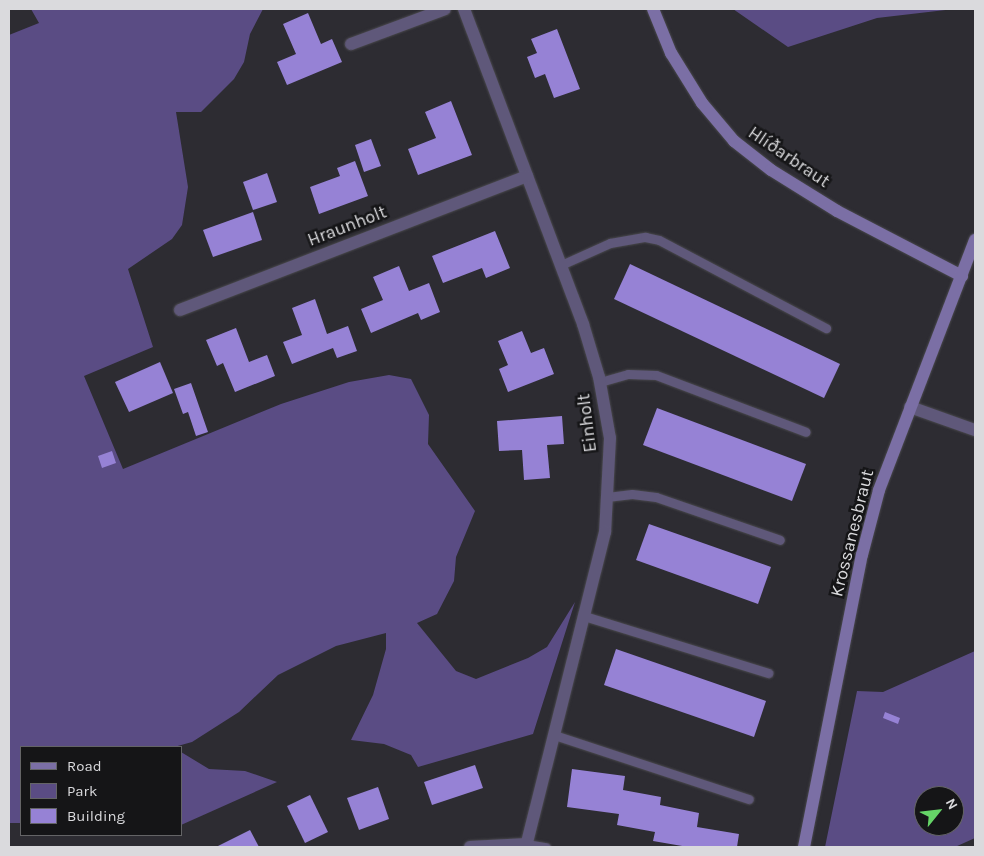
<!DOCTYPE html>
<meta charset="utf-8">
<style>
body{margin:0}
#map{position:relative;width:984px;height:856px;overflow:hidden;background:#2d2c32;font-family:Karla,sans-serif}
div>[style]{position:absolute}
.green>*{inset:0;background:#5a4c84}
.building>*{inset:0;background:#9682d5}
.roads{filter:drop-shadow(0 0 1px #49484d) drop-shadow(0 0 1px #49484d)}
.lane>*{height:9px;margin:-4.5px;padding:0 4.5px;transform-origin:4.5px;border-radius:4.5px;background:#5f587a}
.street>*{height:12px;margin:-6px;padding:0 6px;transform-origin:6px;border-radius:6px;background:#5f587a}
.secondary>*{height:12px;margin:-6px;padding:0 6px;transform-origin:6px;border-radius:6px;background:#7b6fa5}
span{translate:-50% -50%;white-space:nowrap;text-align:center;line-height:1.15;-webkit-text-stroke:5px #151517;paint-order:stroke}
.street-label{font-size:18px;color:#dadadd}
.frame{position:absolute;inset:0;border:10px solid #dadadd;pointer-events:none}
.legend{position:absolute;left:20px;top:746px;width:162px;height:90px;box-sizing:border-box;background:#151517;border:1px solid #646466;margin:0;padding:6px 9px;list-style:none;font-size:15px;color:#dadadd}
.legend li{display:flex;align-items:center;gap:10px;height:25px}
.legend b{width:25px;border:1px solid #646466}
.north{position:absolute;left:914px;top:786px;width:50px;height:50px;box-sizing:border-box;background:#151517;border:1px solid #646466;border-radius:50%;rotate:61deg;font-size:14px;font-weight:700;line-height:20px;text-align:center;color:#dadadd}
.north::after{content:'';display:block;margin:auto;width:18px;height:22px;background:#65d467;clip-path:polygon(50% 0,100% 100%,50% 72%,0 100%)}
</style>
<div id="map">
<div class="green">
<i style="clip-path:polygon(31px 9px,263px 9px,250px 34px,244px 62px,234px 79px,201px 112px,176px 112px,188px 187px,182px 225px,172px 239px,128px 269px,153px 347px,84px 376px,123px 469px,281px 404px,349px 382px,389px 375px,411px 379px,429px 415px,428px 444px,475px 511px,456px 557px,454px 581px,437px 614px,417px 623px,456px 671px,476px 679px,528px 658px,547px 647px,575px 602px,533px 734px,418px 767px,411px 755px,384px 744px,351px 740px,373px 695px,386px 649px,386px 633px,336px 646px,278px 675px,239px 712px,192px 742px,174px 747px,21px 747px,21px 823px,9px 823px,9px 35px,39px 23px)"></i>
<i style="clip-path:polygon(733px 9px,954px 9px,877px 18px,788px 47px)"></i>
<i style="clip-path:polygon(evenodd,975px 651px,975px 838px,955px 847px,825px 847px,857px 691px,883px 692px,975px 651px,924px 796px,954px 796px,954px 826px,924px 826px,924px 796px)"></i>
<i style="clip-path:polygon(181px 752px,209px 769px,245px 771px,277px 782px,181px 825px)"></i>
</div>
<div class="building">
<i style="clip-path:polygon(308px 13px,321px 44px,332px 39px,342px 62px,287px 85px,277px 62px,296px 54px,283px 24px)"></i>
<i style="clip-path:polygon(557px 29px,580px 89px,554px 98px,545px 74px,535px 78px,527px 57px,537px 53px,531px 39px)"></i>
<i style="clip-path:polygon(451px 101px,472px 155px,418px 175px,408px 149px,436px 138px,425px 112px)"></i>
<i style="clip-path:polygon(371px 139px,381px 166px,364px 172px,355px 145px)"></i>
<i style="clip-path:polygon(355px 161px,368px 196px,319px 214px,310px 187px,340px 176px,337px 168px)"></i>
<i style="clip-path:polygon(267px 173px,277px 202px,253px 210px,243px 182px)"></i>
<i style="clip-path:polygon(253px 212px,262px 240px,213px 257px,203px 230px)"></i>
<i style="clip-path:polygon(495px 231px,510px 268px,486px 278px,482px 268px,443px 283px,432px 256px)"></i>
<i style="clip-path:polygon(630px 264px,840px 364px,824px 398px,614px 299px)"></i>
<i style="clip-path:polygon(399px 266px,409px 291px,429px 283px,440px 312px,421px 320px,418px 313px,371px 333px,361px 309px,383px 300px,373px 277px)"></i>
<i style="clip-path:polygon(315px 299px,327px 334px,348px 326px,357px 351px,337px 358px,333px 348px,292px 364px,283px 342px,302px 335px,292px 308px)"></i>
<i style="clip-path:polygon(236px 328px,249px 362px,267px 355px,275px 376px,235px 392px,223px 363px,217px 366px,206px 340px)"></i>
<i style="clip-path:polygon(522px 331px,531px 353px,544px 348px,554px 374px,508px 392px,499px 369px,508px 365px,498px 341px)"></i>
<i style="clip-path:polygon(160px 362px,173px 393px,129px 412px,115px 382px)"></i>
<i style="clip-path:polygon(191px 383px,208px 432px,196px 436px,188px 412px,183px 414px,174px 389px)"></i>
<i style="clip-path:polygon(657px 408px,806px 464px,792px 501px,643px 445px)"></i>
<i style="clip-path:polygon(562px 416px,564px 444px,547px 445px,550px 478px,524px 480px,522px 450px,499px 451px,497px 421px)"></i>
<i style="clip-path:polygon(112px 451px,116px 463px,102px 468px,98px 456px)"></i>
<i style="clip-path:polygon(649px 524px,771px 567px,758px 604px,636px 560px)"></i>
<i style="clip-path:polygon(616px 649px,766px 701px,754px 737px,604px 685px)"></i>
<i style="clip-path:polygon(885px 712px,900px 718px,898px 724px,883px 718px)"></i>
<i style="clip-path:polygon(475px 765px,483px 788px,432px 805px,424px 782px)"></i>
<i style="clip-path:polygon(572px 769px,625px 776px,623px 790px,661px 797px,660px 805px,699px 813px,697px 827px,739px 834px,737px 847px,688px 847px,653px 841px,655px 832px,617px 825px,619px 814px,567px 807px)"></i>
<i style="clip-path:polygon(378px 787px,389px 819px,359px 830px,347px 798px)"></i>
<i style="clip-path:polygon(310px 795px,328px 832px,305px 843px,287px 806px)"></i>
<i style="clip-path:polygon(250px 830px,259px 847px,216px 847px)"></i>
</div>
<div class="roads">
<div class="lane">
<i style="left:561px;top:265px;width:54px;rotate:-24.2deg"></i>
<i style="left:610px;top:243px;width:36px;rotate:-10deg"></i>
<i style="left:645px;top:237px;width:14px;rotate:12deg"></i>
<i style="left:659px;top:240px;width:189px;rotate:27.8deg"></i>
<i style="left:600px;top:382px;width:29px;rotate:-16deg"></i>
<i style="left:628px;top:374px;width:28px;rotate:2deg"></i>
<i style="left:656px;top:375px;width:160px;rotate:20.8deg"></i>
<i style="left:607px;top:497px;width:25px;rotate:-7deg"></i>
<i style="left:632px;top:494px;width:24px;rotate:7deg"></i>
<i style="left:656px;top:497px;width:131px;rotate:19.1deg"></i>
<i style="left:584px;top:616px;width:193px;rotate:17.2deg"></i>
<i style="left:554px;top:735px;width:205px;rotate:18.2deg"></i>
<i style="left:526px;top:844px;width:20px;rotate:9deg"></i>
</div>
<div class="street">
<i style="left:464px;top:9px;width:337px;rotate:69.3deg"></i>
<i style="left:583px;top:324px;width:55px;rotate:73.2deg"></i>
<i style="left:599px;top:377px;width:62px;rotate:79.8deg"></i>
<i style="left:610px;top:438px;width:94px;rotate:93deg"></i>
<i style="left:605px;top:532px;width:325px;rotate:104.1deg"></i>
<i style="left:351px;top:44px;width:100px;rotate:-20.4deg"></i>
<i style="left:180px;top:310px;width:372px;rotate:-21.1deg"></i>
<i style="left:910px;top:407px;width:69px;rotate:19.5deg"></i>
<i style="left:470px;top:847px;width:56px;rotate:-3.1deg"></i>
</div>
<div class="secondary">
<i style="left:653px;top:9px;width:48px;rotate:67.8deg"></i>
<i style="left:671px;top:53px;width:59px;rotate:58.2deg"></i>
<i style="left:702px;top:103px;width:50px;rotate:49.9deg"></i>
<i style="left:734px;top:141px;width:47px;rotate:38.1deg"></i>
<i style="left:771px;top:170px;width:78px;rotate:31.8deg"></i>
<i style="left:837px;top:211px;width:141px;rotate:27.5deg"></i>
<i style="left:804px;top:847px;width:298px;rotate:-78.8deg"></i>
<i style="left:862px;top:555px;width:67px;rotate:-75.3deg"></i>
<i style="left:879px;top:490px;width:268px;rotate:-69deg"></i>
</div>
</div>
<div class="street-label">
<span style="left:789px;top:157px;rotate:34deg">Hlíðarbraut</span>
<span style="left:347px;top:226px;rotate:-21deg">Hraunholt</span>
<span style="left:587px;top:423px;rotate:-97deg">Einholt</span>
<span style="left:852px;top:533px;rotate:-76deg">Krossanesbraut</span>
</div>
<div class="frame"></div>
<ul class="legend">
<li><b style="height:6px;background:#7b6fa5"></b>Road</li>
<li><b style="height:14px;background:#5a4c84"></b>Park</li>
<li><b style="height:14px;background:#9682d5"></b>Building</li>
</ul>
<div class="north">N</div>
</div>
